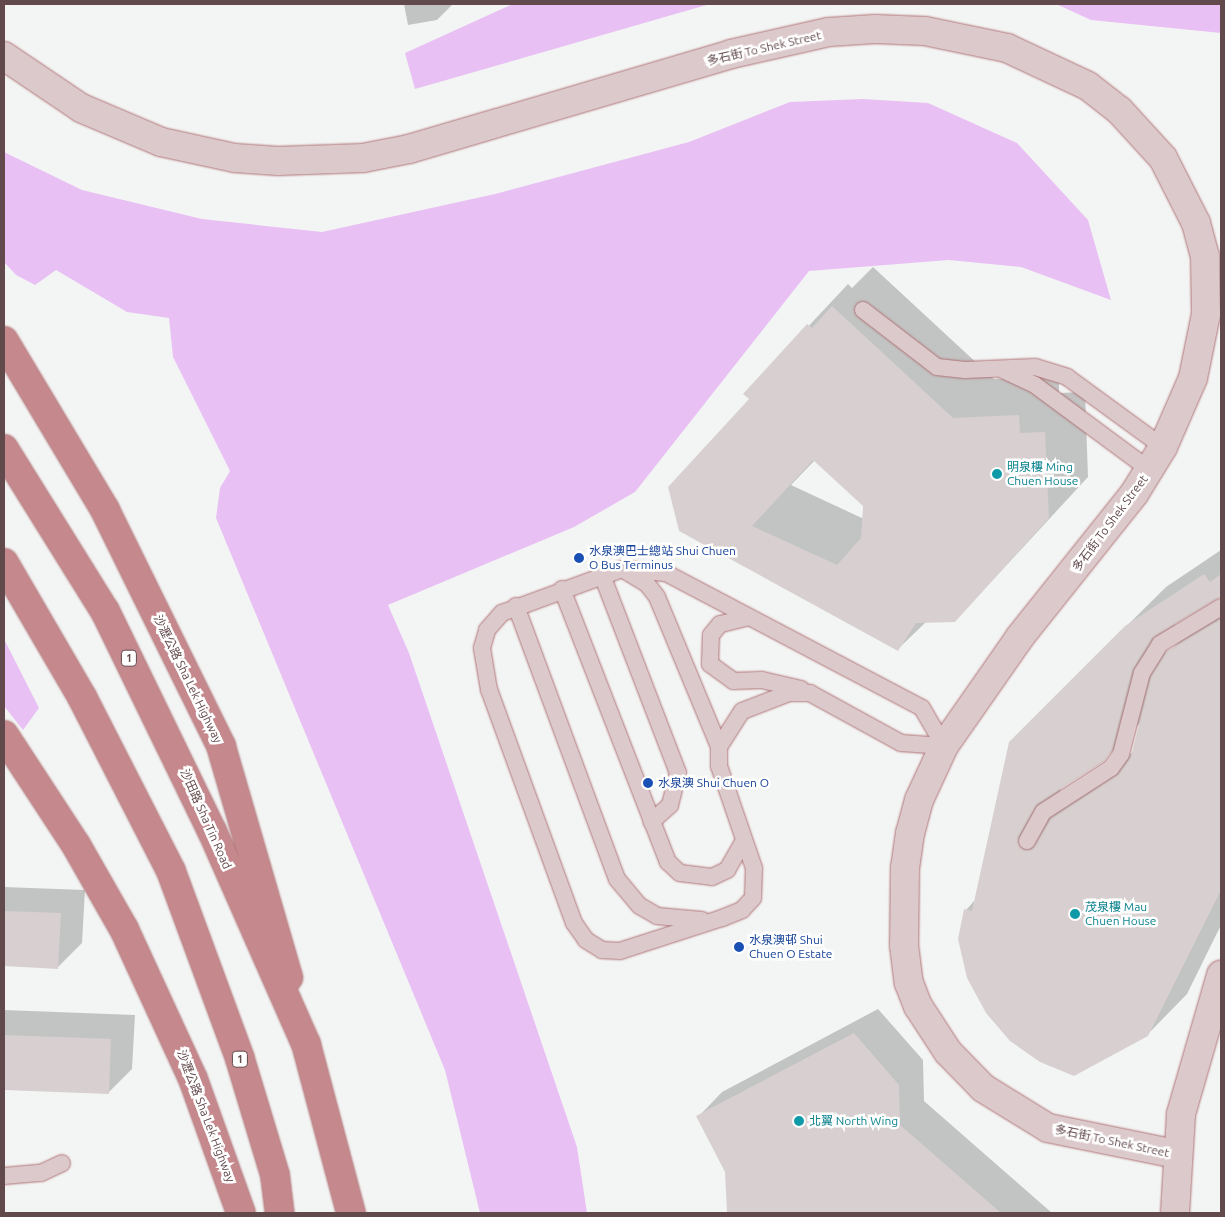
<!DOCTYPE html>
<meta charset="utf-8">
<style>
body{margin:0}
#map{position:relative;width:1225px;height:1217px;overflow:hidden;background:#f3f5f4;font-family:Ubuntu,"Noto Sans TC",sans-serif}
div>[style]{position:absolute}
.green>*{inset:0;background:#e9c0f4}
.shadow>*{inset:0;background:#0003}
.building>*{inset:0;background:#d8d0d0}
.roads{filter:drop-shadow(0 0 1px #b07377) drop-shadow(0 0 1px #b07377)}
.service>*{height:16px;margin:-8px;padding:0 8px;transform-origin:8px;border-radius:8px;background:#dbc9cb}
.tertiary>*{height:28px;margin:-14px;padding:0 14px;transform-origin:14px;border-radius:14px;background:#dbc9cb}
.motorway>*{height:28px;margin:-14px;padding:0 14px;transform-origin:14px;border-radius:14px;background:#c4888d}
.dots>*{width:14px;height:14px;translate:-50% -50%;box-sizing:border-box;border:2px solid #fff;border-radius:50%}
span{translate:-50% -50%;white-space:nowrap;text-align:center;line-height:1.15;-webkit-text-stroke:5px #fff;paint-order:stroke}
.shield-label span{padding:1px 4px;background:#fff;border:1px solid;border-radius:4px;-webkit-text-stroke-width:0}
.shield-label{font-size:11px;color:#62494c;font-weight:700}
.street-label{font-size:12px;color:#62494c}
.culture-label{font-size:12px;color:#0d838f}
.left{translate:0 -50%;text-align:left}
.transit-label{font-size:12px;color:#164399}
.frame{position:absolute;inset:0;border:5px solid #62494c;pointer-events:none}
</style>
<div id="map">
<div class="green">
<i style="clip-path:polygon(513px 4px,710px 4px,415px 89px,405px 53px)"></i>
<i style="clip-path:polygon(1056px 4px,1221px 4px,1221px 33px,1091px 20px)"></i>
<i style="clip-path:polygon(863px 99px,928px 103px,1017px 143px,1088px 220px,1111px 300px,1021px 267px,949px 260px,809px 271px,635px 492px,574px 527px,388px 605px,409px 653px,577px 1147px,587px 1213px,480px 1213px,445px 1070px,216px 518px,220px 488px,230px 471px,173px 357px,169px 318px,127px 312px,56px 270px,35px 285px,16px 275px,4px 262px,4px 152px,82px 190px,202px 219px,322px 232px,495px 194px,689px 142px,790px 102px)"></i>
<i style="clip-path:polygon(4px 639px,39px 708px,23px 730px,4px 706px)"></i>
</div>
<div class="shadow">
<i style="clip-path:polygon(404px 4px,453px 4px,437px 20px,408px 25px)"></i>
<i style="clip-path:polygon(evenodd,873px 267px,994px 379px,1059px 376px,1059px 393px,1085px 392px,1088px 477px,955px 621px,926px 622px,898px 649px,680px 530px,751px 399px,745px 394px,848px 284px,852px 288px,873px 267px,815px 460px,865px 505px,864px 519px,791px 485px,815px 460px)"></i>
<i style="clip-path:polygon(evenodd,1221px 550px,1221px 598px,1216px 597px,1176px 622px,1165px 655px,1221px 604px,1221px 925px,1187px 994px,1147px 1035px,966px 910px,975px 900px,1010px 742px,1166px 587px,1221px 550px,1141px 722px,1133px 752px,1092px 780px,1061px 810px,1057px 796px,1062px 787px,1103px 760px,1141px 722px)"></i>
<i style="clip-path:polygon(4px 887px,85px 890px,82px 943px,58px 967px,4px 965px)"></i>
<i style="clip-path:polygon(878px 1009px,923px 1060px,924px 1101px,1052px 1213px,1064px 1213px,729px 1213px,726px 1172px,698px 1117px,722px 1092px)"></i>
<i style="clip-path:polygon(4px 1010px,135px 1015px,132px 1069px,108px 1093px,4px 1089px)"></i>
</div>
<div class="building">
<i style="clip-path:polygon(evenodd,832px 306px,953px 418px,1019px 415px,1020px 433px,1045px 432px,1049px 518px,955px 622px,916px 623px,898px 651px,679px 531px,668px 487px,749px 399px,743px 394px,807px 324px,812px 328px,832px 306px,813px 460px,863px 506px,861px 538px,837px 565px,752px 526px,813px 460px)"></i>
<i style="clip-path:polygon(1204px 574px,1210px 582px,1221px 574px,1221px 597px,1152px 638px,1132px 670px,1112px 750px,1104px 761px,1037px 804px,1018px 837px,1022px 849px,1032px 850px,1051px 819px,1119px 774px,1131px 757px,1151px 677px,1167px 651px,1221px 619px,1221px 890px,1148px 1036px,1074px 1076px,1040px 1062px,1010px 1041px,986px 1013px,967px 978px,958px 939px,964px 909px,972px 911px,1009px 742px,1125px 626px)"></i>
<i style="clip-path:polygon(4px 911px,61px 913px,58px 969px,4px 966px)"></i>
<i style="clip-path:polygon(854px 1033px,899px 1085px,900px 1125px,1001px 1213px,727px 1213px,725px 1172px,696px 1116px)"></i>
<i style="clip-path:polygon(4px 1035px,111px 1039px,109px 1094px,4px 1090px)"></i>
</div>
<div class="roads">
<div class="service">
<i style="left:863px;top:310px;width:93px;rotate:37.6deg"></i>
<i style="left:937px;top:367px;width:28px;rotate:6deg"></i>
<i style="left:965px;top:370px;width:70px;rotate:-2.5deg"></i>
<i style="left:1035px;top:367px;width:34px;rotate:17deg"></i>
<i style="left:1067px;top:377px;width:119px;rotate:36.1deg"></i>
<i style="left:1003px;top:370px;width:35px;rotate:25deg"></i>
<i style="left:1035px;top:385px;width:143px;rotate:36.5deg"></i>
<i style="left:622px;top:569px;width:44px;rotate:5.2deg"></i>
<i style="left:666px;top:573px;width:289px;rotate:27.8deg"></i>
<i style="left:922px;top:708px;width:44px;rotate:59.9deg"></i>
<i style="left:944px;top:746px;width:43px;rotate:-176deg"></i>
<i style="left:901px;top:743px;width:104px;rotate:-151.2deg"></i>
<i style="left:810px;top:693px;width:21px;rotate:180deg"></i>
<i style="left:789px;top:693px;width:50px;rotate:159deg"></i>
<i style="left:742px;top:711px;width:43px;rotate:122.6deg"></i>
<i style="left:719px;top:747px;width:19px;rotate:90deg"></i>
<i style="left:719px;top:766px;width:108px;rotate:71.1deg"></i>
<i style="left:754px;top:868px;width:30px;rotate:92deg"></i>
<i style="left:753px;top:898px;width:16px;rotate:133deg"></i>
<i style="left:742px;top:910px;width:22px;rotate:158deg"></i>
<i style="left:722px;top:918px;width:107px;rotate:162.1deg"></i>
<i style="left:620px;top:951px;width:18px;rotate:-177deg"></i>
<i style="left:602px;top:950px;width:19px;rotate:-148deg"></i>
<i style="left:586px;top:940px;width:21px;rotate:-125deg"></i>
<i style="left:574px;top:923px;width:248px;rotate:-110deg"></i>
<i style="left:489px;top:690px;width:43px;rotate:-99.5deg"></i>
<i style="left:482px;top:648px;width:19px;rotate:-74deg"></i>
<i style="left:487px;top:630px;width:23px;rotate:-49deg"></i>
<i style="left:502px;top:613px;width:128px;rotate:-20.1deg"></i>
<i style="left:622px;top:569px;width:29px;rotate:31deg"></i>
<i style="left:647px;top:584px;width:16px;rotate:52deg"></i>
<i style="left:657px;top:597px;width:162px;rotate:67.5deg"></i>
<i style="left:602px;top:575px;width:212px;rotate:69deg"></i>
<i style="left:678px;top:773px;width:33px;rotate:104deg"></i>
<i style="left:670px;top:805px;width:25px;rotate:138deg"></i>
<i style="left:562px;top:589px;width:293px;rotate:68.8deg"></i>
<i style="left:668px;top:862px;width:16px;rotate:43deg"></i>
<i style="left:680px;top:873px;width:32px;rotate:7deg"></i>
<i style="left:712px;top:877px;width:17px;rotate:-25deg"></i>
<i style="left:727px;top:870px;width:34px;rotate:-60deg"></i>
<i style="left:516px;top:606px;width:291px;rotate:69.7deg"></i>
<i style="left:617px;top:879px;width:35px;rotate:50deg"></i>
<i style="left:640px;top:906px;width:20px;rotate:30deg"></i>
<i style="left:657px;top:916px;width:45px;rotate:5.1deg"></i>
<i style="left:749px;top:617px;width:30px;rotate:166deg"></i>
<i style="left:720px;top:624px;width:14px;rotate:129deg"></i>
<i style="left:711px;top:635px;width:29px;rotate:92deg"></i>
<i style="left:710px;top:664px;width:29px;rotate:36deg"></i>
<i style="left:733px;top:681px;width:29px;rotate:-2deg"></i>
<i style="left:762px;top:680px;width:40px;rotate:13deg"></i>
<i style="left:1027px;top:841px;width:33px;rotate:-61deg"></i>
<i style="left:1043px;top:812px;width:81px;rotate:-32.9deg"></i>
<i style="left:1111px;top:768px;width:17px;rotate:-54deg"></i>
<i style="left:1121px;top:754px;width:84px;rotate:-75.5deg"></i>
<i style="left:1142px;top:673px;width:34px;rotate:-58deg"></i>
<i style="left:1160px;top:644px;width:71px;rotate:-31.2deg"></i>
<i style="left:4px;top:1176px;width:37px;rotate:-5deg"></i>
<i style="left:41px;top:1173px;width:23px;rotate:-25deg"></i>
</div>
<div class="tertiary">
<i style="left:4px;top:56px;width:93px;rotate:34deg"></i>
<i style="left:81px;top:108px;width:87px;rotate:23deg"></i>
<i style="left:161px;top:142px;width:76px;rotate:12.2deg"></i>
<i style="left:235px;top:158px;width:43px;rotate:4deg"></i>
<i style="left:278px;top:161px;width:85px;rotate:-2deg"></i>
<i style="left:363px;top:158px;width:47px;rotate:-11.1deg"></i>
<i style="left:409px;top:149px;width:336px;rotate:-16.4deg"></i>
<i style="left:731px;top:54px;width:100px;rotate:-12.7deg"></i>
<i style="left:829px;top:32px;width:46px;rotate:-3.7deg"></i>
<i style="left:875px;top:29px;width:50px;rotate:2.3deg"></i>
<i style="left:925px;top:31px;width:84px;rotate:11.7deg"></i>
<i style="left:1007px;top:48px;width:89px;rotate:25.1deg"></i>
<i style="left:1088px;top:86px;width:39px;rotate:38deg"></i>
<i style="left:1119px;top:110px;width:65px;rotate:47.5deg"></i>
<i style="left:1163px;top:158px;width:73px;rotate:63.1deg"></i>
<i style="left:1196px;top:223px;width:34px;rotate:75deg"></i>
<i style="left:1205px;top:256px;width:58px;rotate:89deg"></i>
<i style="left:1206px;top:314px;width:65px;rotate:101.5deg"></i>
<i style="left:1193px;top:378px;width:75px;rotate:113.5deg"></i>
<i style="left:1163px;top:447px;width:55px;rotate:121.7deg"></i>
<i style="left:1134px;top:494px;width:183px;rotate:128.6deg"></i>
<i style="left:1020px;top:637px;width:133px;rotate:124.9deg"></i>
<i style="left:944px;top:746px;width:60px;rotate:114.8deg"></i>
<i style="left:919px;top:800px;width:34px;rotate:105deg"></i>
<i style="left:910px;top:833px;width:34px;rotate:98deg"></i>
<i style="left:905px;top:867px;width:78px;rotate:90.7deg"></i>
<i style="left:904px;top:945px;width:38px;rotate:83deg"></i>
<i style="left:909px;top:983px;width:25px;rotate:69deg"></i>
<i style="left:918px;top:1006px;width:55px;rotate:56.9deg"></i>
<i style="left:948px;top:1052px;width:50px;rotate:45.8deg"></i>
<i style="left:983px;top:1088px;width:76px;rotate:31.6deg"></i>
<i style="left:1048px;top:1128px;width:131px;rotate:11.5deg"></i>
<i style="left:1175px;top:1213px;width:99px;rotate:-86.5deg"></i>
<i style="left:1181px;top:1114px;width:145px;rotate:-73.9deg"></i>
</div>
<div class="motorway">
<i style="left:4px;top:341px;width:197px;rotate:59.1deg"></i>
<i style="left:105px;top:510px;width:263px;rotate:63.8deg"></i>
<i style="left:221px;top:746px;width:241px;rotate:73.8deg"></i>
<i style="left:4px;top:449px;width:191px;rotate:58.1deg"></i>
<i style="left:105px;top:611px;width:245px;rotate:64.1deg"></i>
<i style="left:212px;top:831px;width:233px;rotate:66.2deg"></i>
<i style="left:306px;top:1044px;width:175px;rotate:75.1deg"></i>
<i style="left:4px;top:563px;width:155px;rotate:59.8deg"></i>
<i style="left:82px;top:697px;width:195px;rotate:62.9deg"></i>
<i style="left:171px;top:871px;width:200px;rotate:69.8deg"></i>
<i style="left:240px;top:1059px;width:121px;rotate:73.2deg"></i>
<i style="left:275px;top:1175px;width:38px;rotate:83deg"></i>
<i style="left:4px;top:735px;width:131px;rotate:56.8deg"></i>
<i style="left:76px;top:845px;width:97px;rotate:60.3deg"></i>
<i style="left:124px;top:929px;width:165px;rotate:65.3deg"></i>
<i style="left:193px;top:1079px;width:142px;rotate:70.3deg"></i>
</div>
</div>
<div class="dots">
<i style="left:997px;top:474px;background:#0f9aa8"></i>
<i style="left:579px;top:558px;background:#1a4fb4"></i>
<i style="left:648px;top:783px;background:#1a4fb4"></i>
<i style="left:1075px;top:914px;background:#0f9aa8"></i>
<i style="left:739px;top:947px;background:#1a4fb4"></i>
<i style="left:799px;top:1121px;background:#0f9aa8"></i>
</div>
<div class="shield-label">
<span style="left:129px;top:658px">1</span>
<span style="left:240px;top:1059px">1</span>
</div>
<div class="street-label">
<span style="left:764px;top:48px;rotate:-13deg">多石街 To Shek Street</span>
<span style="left:1110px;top:523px;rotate:-53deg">多石街 To Shek Street</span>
<span style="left:188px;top:679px;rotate:64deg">沙瀝公路 Sha Lek Highway</span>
<span style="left:206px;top:819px;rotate:66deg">沙田路 Sha Tin Road</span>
<span style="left:206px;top:1116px;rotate:69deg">沙瀝公路 Sha Lek Highway</span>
<span style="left:1112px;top:1141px;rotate:12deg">多石街 To Shek Street</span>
</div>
<div class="culture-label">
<span class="left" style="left:1007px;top:474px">明泉樓 Ming<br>Chuen House</span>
<span class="left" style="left:1085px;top:914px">茂泉樓 Mau<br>Chuen House</span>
<span class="left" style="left:809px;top:1121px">北翼 North Wing</span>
</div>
<div class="transit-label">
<span class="left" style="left:589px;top:558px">水泉澳巴士總站 Shui Chuen<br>O Bus Terminus</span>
<span class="left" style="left:658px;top:783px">水泉澳 Shui Chuen O</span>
<span class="left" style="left:749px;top:947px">水泉澳邨 Shui<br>Chuen O Estate</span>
</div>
<div class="frame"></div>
</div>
